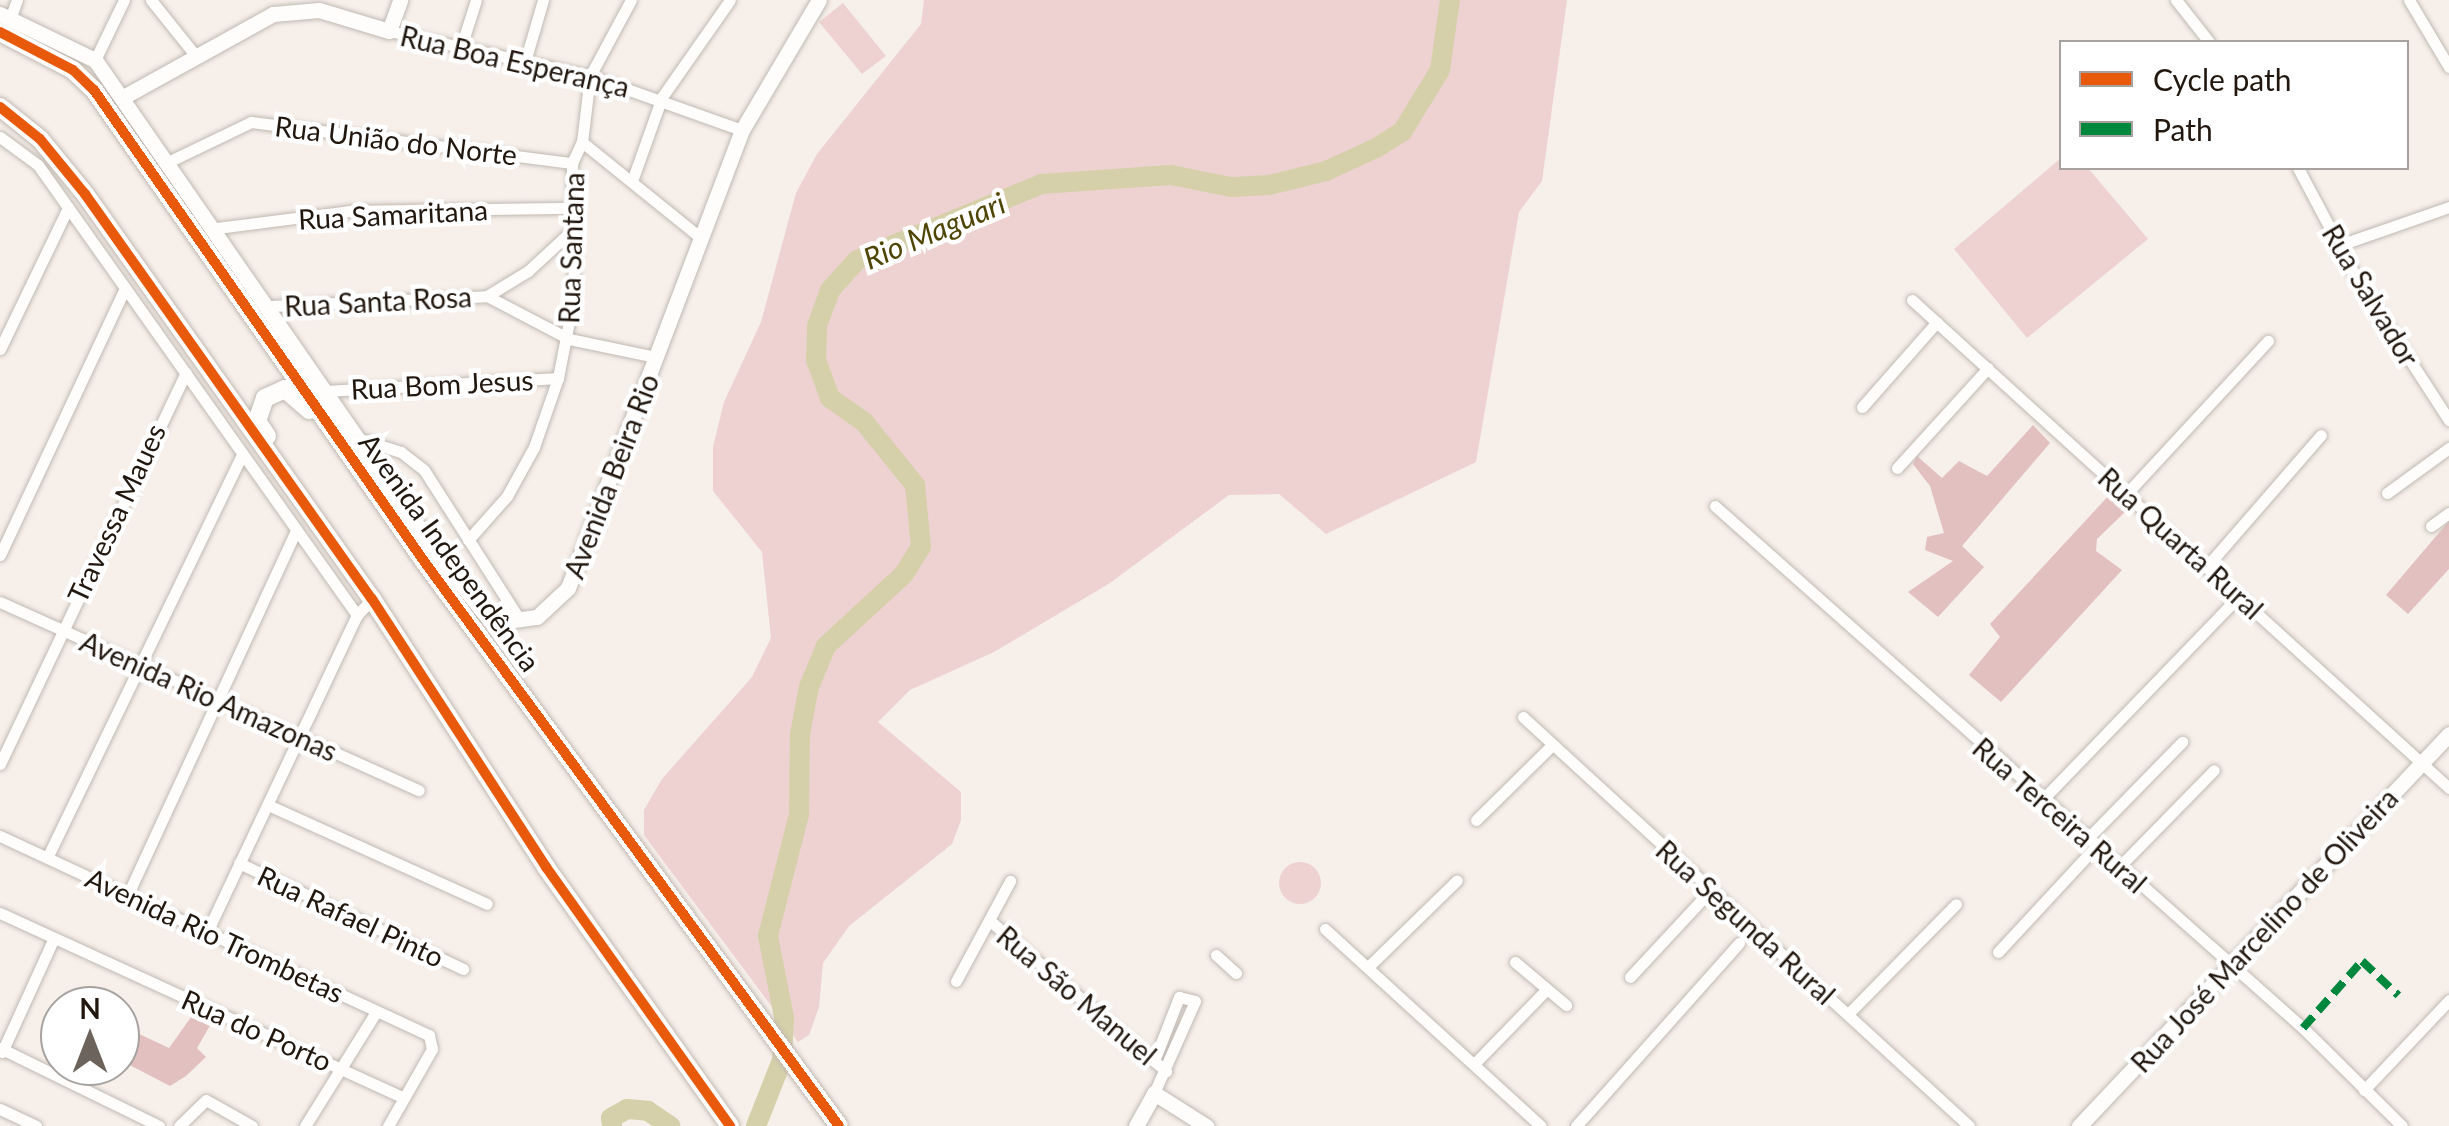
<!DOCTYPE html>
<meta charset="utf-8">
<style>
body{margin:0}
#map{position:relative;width:2449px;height:1126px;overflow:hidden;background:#f6efea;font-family:Lato,sans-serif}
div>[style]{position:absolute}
.green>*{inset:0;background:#eed2d1}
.round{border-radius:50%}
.forest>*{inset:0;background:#e2c0c0}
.river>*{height:20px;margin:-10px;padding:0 10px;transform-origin:10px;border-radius:10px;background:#d6d0aa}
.roads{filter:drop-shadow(0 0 2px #c1b9b2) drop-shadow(0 0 2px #c1b9b2)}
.minor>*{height:11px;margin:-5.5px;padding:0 5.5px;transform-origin:5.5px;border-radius:5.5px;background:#fefdfc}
.tertiary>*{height:15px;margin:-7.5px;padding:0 7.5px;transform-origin:7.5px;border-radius:7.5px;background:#fefdfc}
.primary>*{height:18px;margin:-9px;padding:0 9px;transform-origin:9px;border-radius:9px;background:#fefdfc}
.quiet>*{height:8px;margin-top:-4px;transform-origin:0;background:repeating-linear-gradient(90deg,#00873e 0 15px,transparent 0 23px)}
.cycleway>*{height:10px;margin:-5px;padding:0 5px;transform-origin:5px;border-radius:5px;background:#e8590c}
span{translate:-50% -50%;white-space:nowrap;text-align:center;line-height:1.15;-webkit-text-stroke:9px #fff;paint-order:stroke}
.street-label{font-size:28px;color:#22170f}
.water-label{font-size:30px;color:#4e4504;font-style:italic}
.legend{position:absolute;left:2059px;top:40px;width:350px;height:130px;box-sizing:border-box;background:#fff;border:2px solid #a7a29f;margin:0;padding:12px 18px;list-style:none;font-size:30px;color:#22170f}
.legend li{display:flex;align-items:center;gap:20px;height:50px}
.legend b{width:50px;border:2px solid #a7a29f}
.north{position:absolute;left:40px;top:986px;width:100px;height:100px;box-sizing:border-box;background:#fff;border:2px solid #a7a29f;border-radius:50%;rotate:0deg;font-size:28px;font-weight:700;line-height:40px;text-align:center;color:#22170f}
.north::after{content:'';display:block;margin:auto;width:35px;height:45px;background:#6c635c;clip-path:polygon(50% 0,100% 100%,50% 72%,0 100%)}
</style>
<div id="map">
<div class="green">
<i style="clip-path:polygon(924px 0,1567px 0,1542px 181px,1519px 212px,1476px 462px,1326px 534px,1279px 494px,1229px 495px,1110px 583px,994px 652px,910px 690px,878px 722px,961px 792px,961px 820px,952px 844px,849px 926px,823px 963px,819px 1007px,809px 1035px,798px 1042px,644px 835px,644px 810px,662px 779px,752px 677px,771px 638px,762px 552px,713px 491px,713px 447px,724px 402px,761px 322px,796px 193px,817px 154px,921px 24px)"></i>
<i style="clip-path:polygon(843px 3px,886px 56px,862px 74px,819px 22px)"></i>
<i style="clip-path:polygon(2061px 158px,2062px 168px,2088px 168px,2148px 239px,2027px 338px,1954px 249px)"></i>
<i class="round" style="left:1279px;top:862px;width:42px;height:42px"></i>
</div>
<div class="forest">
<i style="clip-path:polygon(2033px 425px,2050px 443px,1962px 546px,1984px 567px,1938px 617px,1908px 592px,1953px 561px,1925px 550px,1927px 537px,1944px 533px,1930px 486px,1913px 464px,1917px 456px,1942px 478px,1959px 461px,1987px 476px)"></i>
<i style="clip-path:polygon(2112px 492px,2128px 509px,2097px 539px,2096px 551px,2122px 570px,2001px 702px,1969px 675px,2000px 637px,1990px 624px)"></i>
<i style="clip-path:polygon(2449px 521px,2449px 569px,2408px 614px,2386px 595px)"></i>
<i style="clip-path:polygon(194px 1013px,212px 1022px,197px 1048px,206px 1057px,186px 1076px,170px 1086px,120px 1060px,120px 1025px,169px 1048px)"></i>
</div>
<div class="river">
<i style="left:612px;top:1126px;width:8px;rotate:-97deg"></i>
<i style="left:611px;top:1118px;width:18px;rotate:-29deg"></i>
<i style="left:627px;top:1109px;width:21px;rotate:5deg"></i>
<i style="left:648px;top:1111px;width:27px;rotate:34deg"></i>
<i style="left:756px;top:1126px;width:71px;rotate:-68.5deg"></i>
<i style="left:782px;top:1060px;width:43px;rotate:-87.3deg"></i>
<i style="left:784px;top:1017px;width:83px;rotate:-101.2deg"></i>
<i style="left:768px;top:936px;width:126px;rotate:-75.7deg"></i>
<i style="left:799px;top:814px;width:80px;rotate:-89.3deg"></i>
<i style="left:800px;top:734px;width:48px;rotate:-79.2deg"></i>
<i style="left:809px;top:687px;width:44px;rotate:-67.5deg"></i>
<i style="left:826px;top:646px;width:106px;rotate:-42.7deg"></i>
<i style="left:904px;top:574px;width:32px;rotate:-58deg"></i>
<i style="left:921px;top:547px;width:62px;rotate:-95.5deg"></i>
<i style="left:915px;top:485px;width:81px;rotate:-129deg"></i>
<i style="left:864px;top:422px;width:42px;rotate:-144.8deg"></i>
<i style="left:830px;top:398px;width:40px;rotate:-110.2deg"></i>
<i style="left:816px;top:360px;width:34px;rotate:-88deg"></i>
<i style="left:817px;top:326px;width:38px;rotate:-70deg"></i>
<i style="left:830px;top:290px;width:40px;rotate:-48deg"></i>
<i style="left:857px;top:260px;width:199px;rotate:-22.4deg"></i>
<i style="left:1041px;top:184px;width:130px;rotate:-4deg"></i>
<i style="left:1171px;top:175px;width:61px;rotate:11.3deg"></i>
<i style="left:1231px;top:187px;width:38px;rotate:-3deg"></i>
<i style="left:1269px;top:185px;width:59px;rotate:-13.8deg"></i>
<i style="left:1326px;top:171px;width:55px;rotate:-24.7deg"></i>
<i style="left:1376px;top:148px;width:31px;rotate:-32deg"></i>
<i style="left:1402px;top:132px;width:73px;rotate:-58.5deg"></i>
<i style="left:1440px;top:70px;width:71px;rotate:-81.9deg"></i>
</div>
<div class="roads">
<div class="minor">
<i style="left:151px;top:0;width:70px;rotate:51.3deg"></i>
<i style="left:2176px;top:0;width:53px;rotate:51.8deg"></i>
<i style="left:2409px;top:0;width:78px;rotate:59.2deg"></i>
<i style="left:10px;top:19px;width:20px;rotate:-70deg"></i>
<i style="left:389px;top:31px;width:206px;rotate:12.6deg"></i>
<i style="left:590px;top:76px;width:161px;rotate:19.6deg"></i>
<i style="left:461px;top:47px;width:49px;rotate:-72.3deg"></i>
<i style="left:95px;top:60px;width:67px;rotate:-64.2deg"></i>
<i style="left:524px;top:65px;width:68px;rotate:-73.7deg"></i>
<i style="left:0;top:137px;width:47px;rotate:36.4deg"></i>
<i style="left:38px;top:165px;width:552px;rotate:54.67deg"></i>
<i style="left:582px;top:142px;width:154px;rotate:38.9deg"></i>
<i style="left:170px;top:161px;width:90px;rotate:-25.7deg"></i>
<i style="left:251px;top:122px;width:324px;rotate:7.3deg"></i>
<i style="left:2298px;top:168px;width:123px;rotate:62deg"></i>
<i style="left:2356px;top:277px;width:171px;rotate:57deg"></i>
<i style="left:632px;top:181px;width:89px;rotate:-70.3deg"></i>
<i style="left:662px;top:97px;width:118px;rotate:-55deg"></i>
<i style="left:217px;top:228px;width:133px;rotate:-7.3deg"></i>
<i style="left:349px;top:211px;width:222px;rotate:-0.8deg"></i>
<i style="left:2337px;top:246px;width:119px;rotate:-19.2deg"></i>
<i style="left:487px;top:296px;width:93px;rotate:27.7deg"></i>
<i style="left:569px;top:339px;width:89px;rotate:11.7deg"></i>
<i style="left:1912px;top:300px;width:726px;rotate:42.26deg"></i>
<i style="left:270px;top:306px;width:217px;rotate:-2.6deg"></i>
<i style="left:487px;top:296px;width:48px;rotate:-31.4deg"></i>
<i style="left:528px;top:271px;width:56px;rotate:-42.8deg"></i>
<i style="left:0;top:349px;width:157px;rotate:-64.3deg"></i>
<i style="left:326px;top:391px;width:232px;rotate:-3.2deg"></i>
<i style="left:1862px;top:407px;width:113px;rotate:-48.6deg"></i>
<i style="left:357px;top:438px;width:46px;rotate:17.7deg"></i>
<i style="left:401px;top:452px;width:29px;rotate:38deg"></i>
<i style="left:424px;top:470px;width:178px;rotate:57.4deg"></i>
<i style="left:1897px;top:468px;width:135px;rotate:-47.7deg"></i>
<i style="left:2128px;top:492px;width:206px;rotate:-47.2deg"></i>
<i style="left:2387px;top:493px;width:77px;rotate:-36deg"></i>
<i style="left:1715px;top:506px;width:786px;rotate:41.6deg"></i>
<i style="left:2303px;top:1028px;width:139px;rotate:44.7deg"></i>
<i style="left:2431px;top:526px;width:22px;rotate:-36deg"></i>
<i style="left:468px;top:540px;width:59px;rotate:-48.4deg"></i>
<i style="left:507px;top:496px;width:56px;rotate:-61.1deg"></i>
<i style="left:534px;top:447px;width:73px;rotate:-70.8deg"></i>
<i style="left:558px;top:378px;width:84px;rotate:-79deg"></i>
<i style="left:574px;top:296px;width:133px;rotate:-90.9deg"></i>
<i style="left:572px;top:163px;width:23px;rotate:-65deg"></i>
<i style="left:582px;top:142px;width:66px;rotate:-83.1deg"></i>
<i style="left:590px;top:76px;width:86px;rotate:-61.7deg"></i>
<i style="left:0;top:555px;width:295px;rotate:-64.9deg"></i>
<i style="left:2208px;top:565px;width:172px;rotate:-49deg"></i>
<i style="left:0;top:602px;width:459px;rotate:24.2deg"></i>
<i style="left:1523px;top:717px;width:605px;rotate:42.52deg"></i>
<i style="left:0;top:764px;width:433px;rotate:-64.6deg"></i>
<i style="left:2043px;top:799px;width:282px;rotate:-46deg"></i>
<i style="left:268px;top:805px;width:240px;rotate:24.3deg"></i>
<i style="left:1476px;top:820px;width:107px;rotate:-44.6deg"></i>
<i style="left:0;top:836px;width:473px;rotate:24.9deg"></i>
<i style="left:429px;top:1035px;width:14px;rotate:78deg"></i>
<i style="left:432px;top:1049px;width:89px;rotate:119.7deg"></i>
<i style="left:2090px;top:836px;width:132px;rotate:-45.6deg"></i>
<i style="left:48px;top:856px;width:443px;rotate:-64.2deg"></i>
<i style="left:239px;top:863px;width:248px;rotate:25.3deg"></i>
<i style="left:2120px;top:866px;width:134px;rotate:-45.6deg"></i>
<i style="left:129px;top:892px;width:396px;rotate:-65.2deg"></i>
<i style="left:0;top:913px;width:444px;rotate:24.6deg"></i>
<i style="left:989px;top:920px;width:233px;rotate:40.5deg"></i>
<i style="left:1325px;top:929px;width:292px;rotate:42.4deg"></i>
<i style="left:208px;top:930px;width:348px;rotate:-64.7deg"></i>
<i style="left:357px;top:615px;width:22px;rotate:-47deg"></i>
<i style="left:1998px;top:952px;width:147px;rotate:-47.2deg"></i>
<i style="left:1216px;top:955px;width:27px;rotate:42deg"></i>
<i style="left:1515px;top:962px;width:67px;rotate:40.1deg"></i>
<i style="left:1368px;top:967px;width:124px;rotate:-44.3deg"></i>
<i style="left:1630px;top:977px;width:117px;rotate:-47.1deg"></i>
<i style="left:956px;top:981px;width:114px;rotate:-61.6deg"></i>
<i style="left:1848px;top:1014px;width:154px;rotate:-45.5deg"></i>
<i style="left:0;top:1048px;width:177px;rotate:26.1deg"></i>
<i style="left:2px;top:1052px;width:125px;rotate:-65.5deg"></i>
<i style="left:1154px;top:1061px;width:69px;rotate:-68.7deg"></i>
<i style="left:1179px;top:997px;width:16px;rotate:14deg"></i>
<i style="left:1195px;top:1001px;width:101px;rotate:114deg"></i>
<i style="left:1475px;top:1063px;width:103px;rotate:-45.8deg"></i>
<i style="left:2364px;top:1090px;width:124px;rotate:-46.6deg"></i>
<i style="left:0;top:1109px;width:40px;rotate:25deg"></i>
<i style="left:179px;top:1126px;width:37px;rotate:-44deg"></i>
<i style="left:206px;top:1100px;width:53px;rotate:29.5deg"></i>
<i style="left:305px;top:1126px;width:134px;rotate:-58.1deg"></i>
<i style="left:1576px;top:1126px;width:245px;rotate:-48.3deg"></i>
</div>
<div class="tertiary">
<i style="left:0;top:14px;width:106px;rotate:25.8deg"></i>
<i style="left:95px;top:60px;width:602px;rotate:55.28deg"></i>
<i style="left:438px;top:555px;width:74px;rotate:51.6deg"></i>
<i style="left:484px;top:613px;width:24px;rotate:19deg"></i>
<i style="left:507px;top:621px;width:30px;rotate:-8deg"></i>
<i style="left:537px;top:617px;width:42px;rotate:-43.1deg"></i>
<i style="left:568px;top:588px;width:490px;rotate:-69.2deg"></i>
<i style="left:742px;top:130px;width:151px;rotate:-59.4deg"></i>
<i style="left:125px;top:96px;width:169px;rotate:-29deg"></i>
<i style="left:273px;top:14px;width:46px;rotate:-5deg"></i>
<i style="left:319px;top:10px;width:73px;rotate:16.7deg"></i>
<i style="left:389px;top:31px;width:33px;rotate:-70deg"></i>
<i style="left:1136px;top:1126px;width:38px;rotate:-61deg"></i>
<i style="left:1154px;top:1093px;width:62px;rotate:32.4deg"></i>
<i style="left:2079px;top:1126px;width:539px;rotate:-46.65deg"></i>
</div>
<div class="primary">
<i style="left:0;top:32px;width:82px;rotate:27.5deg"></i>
<i style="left:73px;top:70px;width:29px;rotate:44deg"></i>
<i style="left:94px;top:90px;width:579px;rotate:54.99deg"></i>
<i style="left:426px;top:564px;width:697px;rotate:53.69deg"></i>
<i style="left:0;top:107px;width:51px;rotate:38.7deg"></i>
<i style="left:40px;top:139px;width:71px;rotate:50.7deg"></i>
<i style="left:85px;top:194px;width:496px;rotate:54.7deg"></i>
<i style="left:372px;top:599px;width:320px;rotate:57deg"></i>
<i style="left:546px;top:867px;width:318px;rotate:54.6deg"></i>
<i style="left:267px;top:436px;width:18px;rotate:-124deg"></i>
<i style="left:257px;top:421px;width:24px;rotate:-71deg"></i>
<i style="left:265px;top:398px;width:22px;rotate:-24deg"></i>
<i style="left:285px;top:389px;width:32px;rotate:41deg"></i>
</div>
</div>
<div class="quiet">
<i style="left:2303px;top:1028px;width:89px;rotate:-48.6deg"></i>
<i style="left:2362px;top:961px;width:50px;rotate:43.4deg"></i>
</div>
<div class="cycleway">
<i style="left:0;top:32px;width:82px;rotate:27.5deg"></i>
<i style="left:73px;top:70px;width:29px;rotate:44deg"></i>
<i style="left:94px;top:90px;width:579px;rotate:54.99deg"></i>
<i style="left:426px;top:564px;width:697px;rotate:53.69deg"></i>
<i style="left:0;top:107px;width:51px;rotate:38.7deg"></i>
<i style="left:40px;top:139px;width:71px;rotate:50.7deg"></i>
<i style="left:85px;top:194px;width:496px;rotate:54.7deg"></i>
<i style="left:372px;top:599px;width:320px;rotate:57deg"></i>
<i style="left:546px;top:867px;width:318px;rotate:54.6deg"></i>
</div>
<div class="street-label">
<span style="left:515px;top:61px;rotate:13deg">Rua Boa Esperança</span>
<span style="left:396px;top:140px;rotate:7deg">Rua União do Norte</span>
<span style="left:393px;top:214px;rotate:-3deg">Rua Samaritana</span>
<span style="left:571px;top:248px;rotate:-88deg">Rua Santana</span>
<span style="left:2371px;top:295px;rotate:59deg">Rua Salvador</span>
<span style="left:378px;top:301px;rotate:-3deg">Rua Santa Rosa</span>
<span style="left:442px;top:384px;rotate:-3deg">Rua Bom Jesus</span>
<span style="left:611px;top:476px;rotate:-69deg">Avenida Beira Rio</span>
<span style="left:116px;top:513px;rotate:-65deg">Travessa Maues</span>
<span style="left:2181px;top:543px;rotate:42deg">Rua Quarta Rural</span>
<span style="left:450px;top:552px;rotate:54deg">Avenida Independência</span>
<span style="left:209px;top:696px;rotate:24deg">Avenida Rio Amazonas</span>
<span style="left:2060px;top:815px;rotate:41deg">Rua Terceira Rural</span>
<span style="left:351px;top:916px;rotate:25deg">Rua Rafael Pinto</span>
<span style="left:1746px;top:922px;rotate:42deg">Rua Segunda Rural</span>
<span style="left:2264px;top:930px;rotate:-47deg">Rua José Marcelino de Oliveira</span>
<span style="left:215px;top:935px;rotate:25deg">Avenida Rio Trombetas</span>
<span style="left:1077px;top:995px;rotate:40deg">Rua São Manuel</span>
<span style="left:257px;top:1030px;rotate:24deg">Rua do Porto</span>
</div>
<div class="water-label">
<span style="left:934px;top:230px;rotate:-23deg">Rio Maguari</span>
</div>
<ul class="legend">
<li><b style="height:12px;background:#e8590c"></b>Cycle path</li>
<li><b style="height:12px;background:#00873e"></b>Path</li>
</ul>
<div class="north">N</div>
</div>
